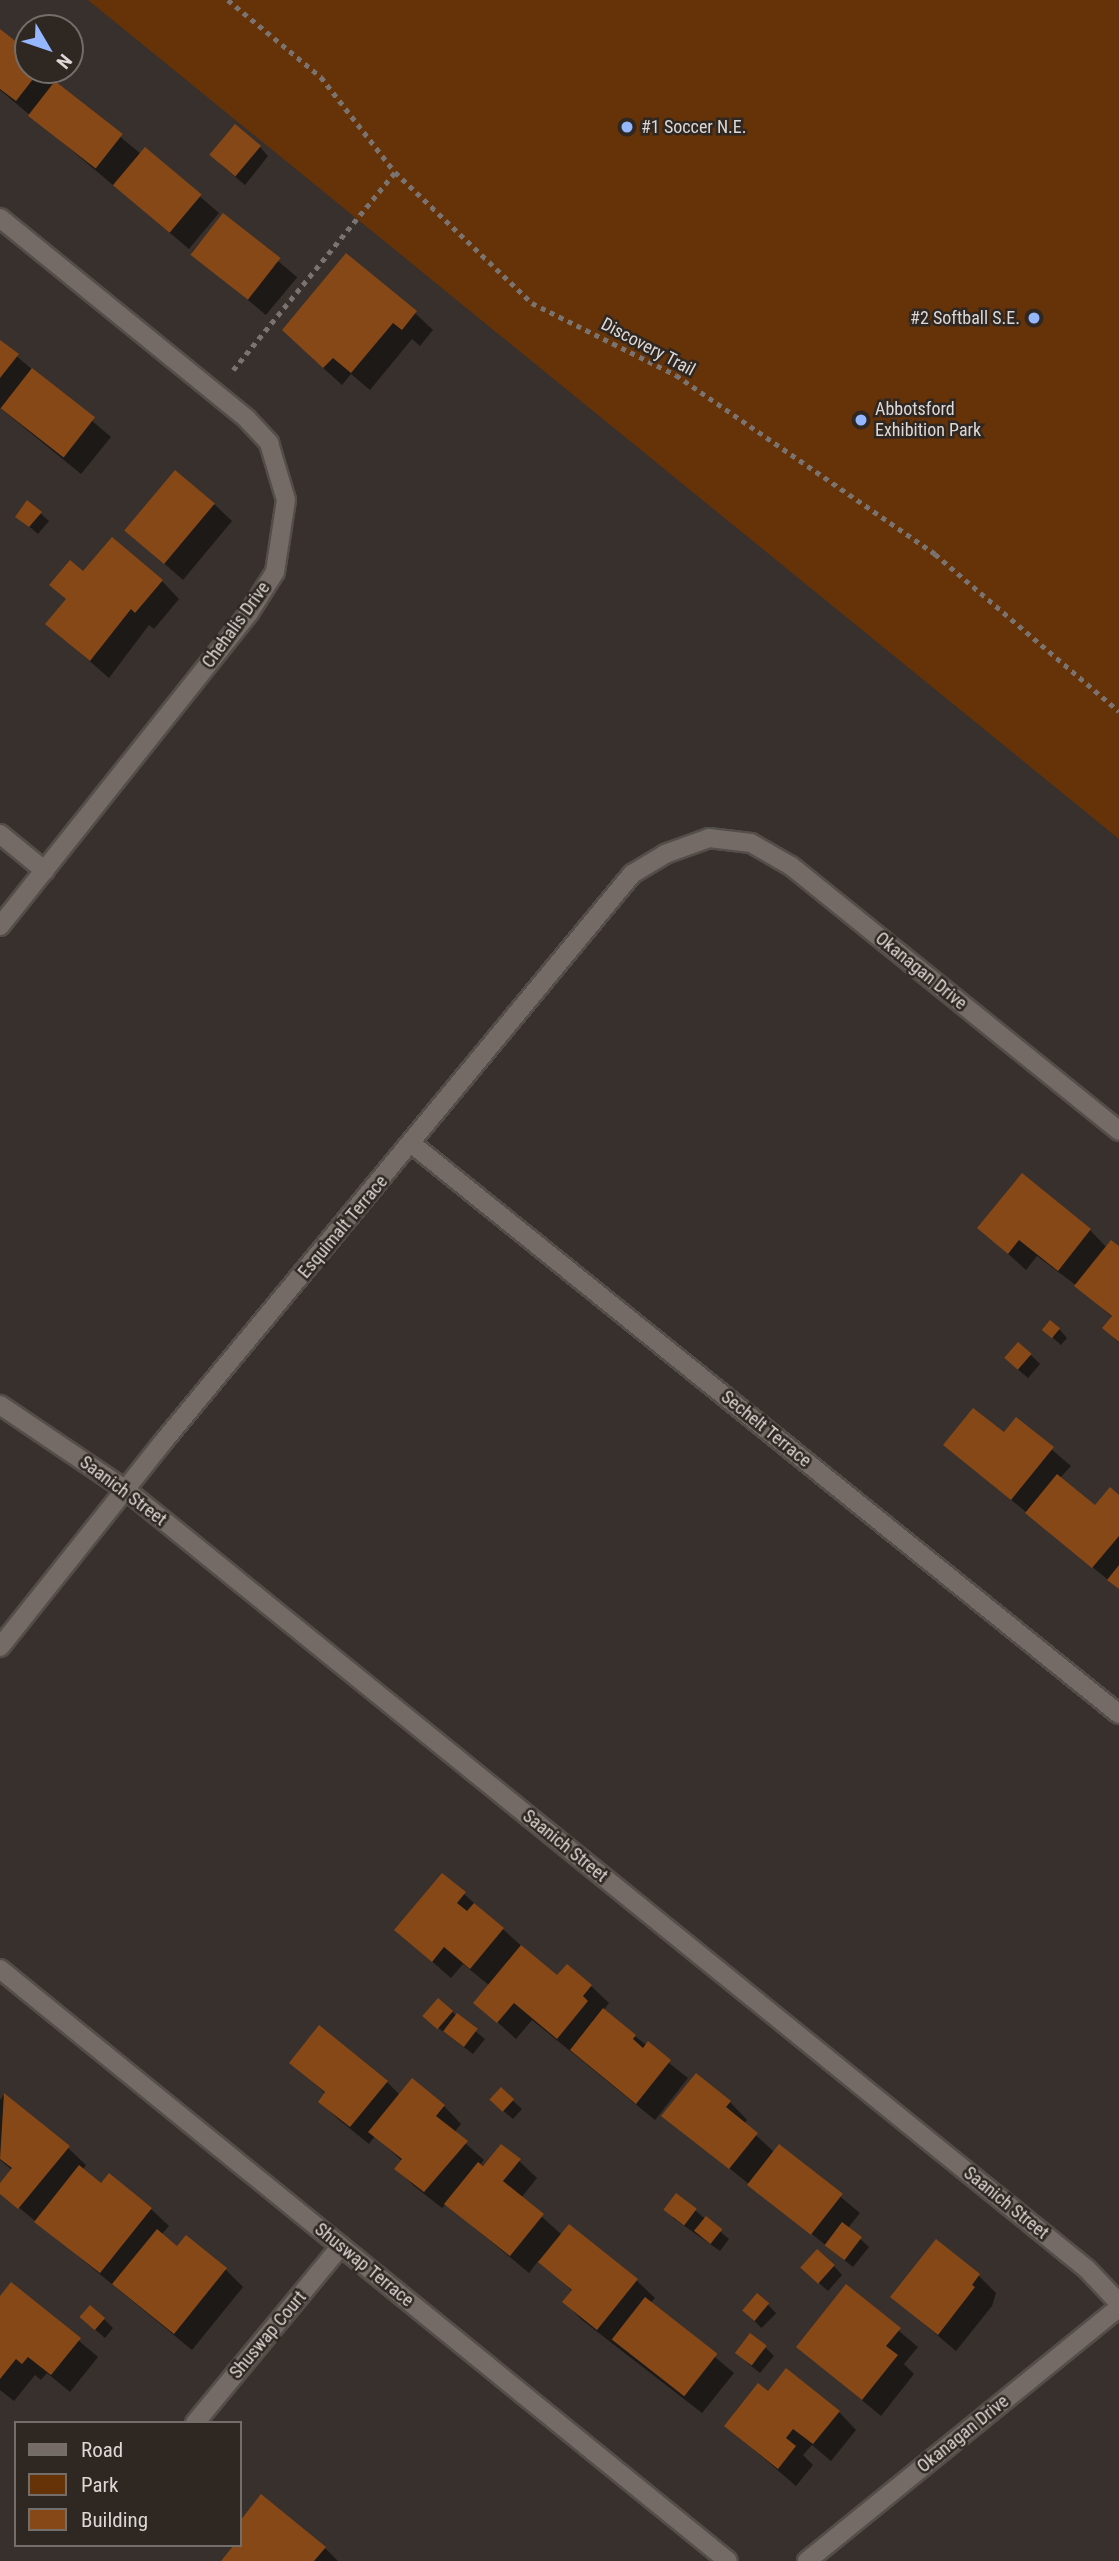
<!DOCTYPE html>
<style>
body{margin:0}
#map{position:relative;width:1119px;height:2561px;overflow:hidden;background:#38302c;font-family:"Roboto Condensed",sans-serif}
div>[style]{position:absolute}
.green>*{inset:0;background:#663309}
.shadow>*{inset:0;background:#0007;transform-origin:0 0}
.building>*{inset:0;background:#874817;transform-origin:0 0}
.path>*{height:4.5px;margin-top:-2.25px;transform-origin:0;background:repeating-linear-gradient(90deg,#7a736f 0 5px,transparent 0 10px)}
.roads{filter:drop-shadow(2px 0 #544e4a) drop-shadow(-2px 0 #544e4a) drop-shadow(0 2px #544e4a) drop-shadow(0 -2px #544e4a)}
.minor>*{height:18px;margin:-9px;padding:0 9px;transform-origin:9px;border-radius:9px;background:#746b66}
.dots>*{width:19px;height:19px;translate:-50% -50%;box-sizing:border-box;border:4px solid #2e2722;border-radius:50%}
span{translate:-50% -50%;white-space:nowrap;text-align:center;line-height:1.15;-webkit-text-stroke:5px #2e2722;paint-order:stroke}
.poi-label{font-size:18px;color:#ddd8d5}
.left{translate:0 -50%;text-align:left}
.right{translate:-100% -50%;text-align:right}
.street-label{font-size:18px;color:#ddd8d5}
.legend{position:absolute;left:14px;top:2421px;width:228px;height:126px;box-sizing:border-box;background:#2e2722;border:2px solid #746e6a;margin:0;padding:9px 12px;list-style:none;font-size:21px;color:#ddd8d5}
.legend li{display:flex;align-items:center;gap:14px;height:35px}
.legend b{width:35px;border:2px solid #746e6a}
.north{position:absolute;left:14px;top:14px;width:70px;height:70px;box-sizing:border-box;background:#2e2722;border:2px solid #746e6a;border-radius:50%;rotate:129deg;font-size:19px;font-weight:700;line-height:28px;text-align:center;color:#ddd8d5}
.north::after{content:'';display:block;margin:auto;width:24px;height:32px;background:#94b7fd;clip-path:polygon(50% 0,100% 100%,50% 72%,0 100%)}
</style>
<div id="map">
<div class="green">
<i style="clip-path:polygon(88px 0,1119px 0,1119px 839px)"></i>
</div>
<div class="shadow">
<i style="clip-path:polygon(0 31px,28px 53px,28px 70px,48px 70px,59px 86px,141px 154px,145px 149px,219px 213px,189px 249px,0 90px)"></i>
<i style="clip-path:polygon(260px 147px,268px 156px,245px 185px,220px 164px)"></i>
<i style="left:223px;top:215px;width:97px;height:49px;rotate:40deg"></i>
<i style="clip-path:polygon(415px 313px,433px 330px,420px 346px,412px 339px,370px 390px,351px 374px,342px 385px,310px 356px)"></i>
<i style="clip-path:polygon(0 342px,111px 437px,81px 474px,0 408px)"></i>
<i style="clip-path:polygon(214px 504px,232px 521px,183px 580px,127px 531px)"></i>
<i style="clip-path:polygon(40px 513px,49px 521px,38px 534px,17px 516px)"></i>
<i style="clip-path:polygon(83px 573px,162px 581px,179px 599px,154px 629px,149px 625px,109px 678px,47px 624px,67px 600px,51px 585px)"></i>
<i style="clip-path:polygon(979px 1228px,1090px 1230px,1107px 1248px,1119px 1248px,1119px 1343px,1104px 1328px,1113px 1318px,1077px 1286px,1037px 1256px,1026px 1270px)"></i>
<i style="clip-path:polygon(1059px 1329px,1067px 1338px,1061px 1345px,1044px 1330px)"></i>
<i style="clip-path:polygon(1031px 1355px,1040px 1364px,1028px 1378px,1015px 1367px)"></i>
<i style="clip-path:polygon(1016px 1419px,1071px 1466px,1060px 1478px,1096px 1507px,1119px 1498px,1119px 1589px,945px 1445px,1004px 1435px)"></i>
<i style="clip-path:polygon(464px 1894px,557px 1978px,591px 1986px,609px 2003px,603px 2011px,688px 2078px,655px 2120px,532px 2020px,516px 2039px,476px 2003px,490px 1986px,463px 1964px,451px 1978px,396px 1930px)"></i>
<i style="clip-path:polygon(452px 2012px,485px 2039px,473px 2054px,433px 2024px)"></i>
<i style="clip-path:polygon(291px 2063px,387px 2082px,400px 2095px,444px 2106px,461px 2124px,454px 2133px,484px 2160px,480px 2165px,519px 2161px,537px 2178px,521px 2198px,562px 2235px,569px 2227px,637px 2281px,655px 2298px,650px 2303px,734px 2373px,702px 2413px,582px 2320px,564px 2302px,573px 2292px,539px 2260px,529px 2273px,446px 2204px,442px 2208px,414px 2186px,396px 2168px,402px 2161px,375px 2136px,369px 2144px,338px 2119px,320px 2102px,326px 2094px)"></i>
<i style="clip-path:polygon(501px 2090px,522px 2109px,513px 2119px,500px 2108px)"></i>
<i style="clip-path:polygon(4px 2095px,68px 2148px,86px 2165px,82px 2170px,101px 2185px,151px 2209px,169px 2226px,161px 2235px,178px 2249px,226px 2270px,243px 2287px,192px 2350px,0 2192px,12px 2170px,0 2160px,0 2100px)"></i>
<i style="clip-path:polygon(730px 2102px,747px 2120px,744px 2124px,774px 2152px,779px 2146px,860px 2213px,848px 2228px,869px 2247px,853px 2267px,664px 2116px)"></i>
<i style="clip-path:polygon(677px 2195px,729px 2239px,720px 2251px,673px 2218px)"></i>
<i style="clip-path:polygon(834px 2266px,842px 2275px,828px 2291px,811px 2276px)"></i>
<i style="clip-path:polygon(979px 2276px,996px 2293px,992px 2306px,956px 2351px,892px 2297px)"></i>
<i style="clip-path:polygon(12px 2284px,98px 2357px,70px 2392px,47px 2373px,41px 2380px,35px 2375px,14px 2401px,0 2390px,0 2299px)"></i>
<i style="clip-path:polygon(846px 2286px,918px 2347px,904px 2364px,914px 2374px,881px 2416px,798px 2347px)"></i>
<i style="left:767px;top:2304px;width:13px;height:21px;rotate:45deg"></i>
<i style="clip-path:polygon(104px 2319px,113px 2328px,105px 2338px,91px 2326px)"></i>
<i style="clip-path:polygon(766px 2348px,774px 2356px,760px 2373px,745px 2361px)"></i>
<i style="clip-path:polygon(768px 2394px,839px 2412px,856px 2430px,831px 2461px,812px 2445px,803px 2455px,813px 2465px,796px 2486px,726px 2426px)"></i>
<i style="clip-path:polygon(262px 2496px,325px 2548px,338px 2561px,223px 2561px,240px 2545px,240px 2523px)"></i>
</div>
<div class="building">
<i style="clip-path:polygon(0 29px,28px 51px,28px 70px,40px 70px,16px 101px,0 89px)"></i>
<i style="left:55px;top:81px;width:86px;height:44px;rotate:38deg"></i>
<i style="left:235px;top:124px;width:34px;height:40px;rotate:40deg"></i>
<i style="left:145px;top:147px;width:74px;height:50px;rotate:40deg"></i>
<i style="left:223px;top:213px;width:73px;height:53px;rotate:38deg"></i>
<i style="clip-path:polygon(346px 253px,417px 311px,402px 330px,393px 323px,351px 373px,333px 358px,323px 368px,282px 330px)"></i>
<i style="clip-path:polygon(0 340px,19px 354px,0 378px)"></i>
<i style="left:32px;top:368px;width:80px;height:51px;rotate:38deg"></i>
<i style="left:175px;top:470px;width:52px;height:79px;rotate:40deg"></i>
<i style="clip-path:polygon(27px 500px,42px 512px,29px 527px,15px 517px)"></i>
<i style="clip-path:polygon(112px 537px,163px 580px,135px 613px,131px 609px,90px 661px,45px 624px,66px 599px,49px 585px,70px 560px,83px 571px)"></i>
<i style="clip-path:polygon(1022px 1173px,1091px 1229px,1058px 1271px,1019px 1240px,1008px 1254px,977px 1228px)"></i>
<i style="clip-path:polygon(1111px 1240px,1119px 1246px,1119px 1342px,1102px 1328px,1112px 1316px,1074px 1286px)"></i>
<i style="left:1050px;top:1320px;width:13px;height:13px;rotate:39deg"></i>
<i style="left:1018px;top:1342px;width:18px;height:21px;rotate:41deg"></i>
<i style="clip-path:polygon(973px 1408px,1004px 1432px,1016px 1417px,1054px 1447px,1011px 1500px,943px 1445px)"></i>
<i style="clip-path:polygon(1057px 1474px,1095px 1505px,1110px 1487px,1119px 1495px,1119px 1536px,1092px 1568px,1025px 1513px)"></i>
<i style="clip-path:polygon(1119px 1565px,1119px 1589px,1107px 1580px)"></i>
<i style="clip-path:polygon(442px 1873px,466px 1892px,457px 1903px,467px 1911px,474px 1903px,504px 1928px,470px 1969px,444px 1947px,432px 1962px,394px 1930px)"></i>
<i style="clip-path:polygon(521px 1945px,557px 1975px,567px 1964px,592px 1985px,583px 1996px,588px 2001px,557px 2039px,514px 2003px,497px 2023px,473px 2003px)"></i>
<i style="left:438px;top:1998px;width:20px;height:24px;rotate:41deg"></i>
<i style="clip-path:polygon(603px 2008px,636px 2035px,633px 2039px,643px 2048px,648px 2041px,671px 2060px,636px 2104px,570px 2050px)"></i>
<i style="left:457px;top:2013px;width:26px;height:23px;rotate:37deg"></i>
<i style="clip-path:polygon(319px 2025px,388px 2081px,350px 2127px,318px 2102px,325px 2092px,289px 2063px)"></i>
<i style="clip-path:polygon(696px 2073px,731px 2101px,726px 2107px,758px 2133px,729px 2169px,661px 2116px)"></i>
<i style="clip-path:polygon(412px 2078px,445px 2105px,436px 2116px,468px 2141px,424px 2192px,394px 2169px,402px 2159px,368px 2132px)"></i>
<i style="left:501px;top:2087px;width:18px;height:17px;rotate:43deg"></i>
<i style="clip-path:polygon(4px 2093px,70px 2146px,18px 2209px,0 2194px,0 2183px,12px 2168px,0 2159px)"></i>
<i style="clip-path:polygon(501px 2144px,521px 2159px,503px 2181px,544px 2214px,510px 2256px,444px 2204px,478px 2162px,483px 2166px)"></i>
<i style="left:779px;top:2144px;width:81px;height:52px;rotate:38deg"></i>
<i style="clip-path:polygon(79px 2165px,101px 2183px,109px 2173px,152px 2208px,100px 2273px,34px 2222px)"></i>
<i style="left:676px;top:2193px;width:26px;height:21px;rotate:37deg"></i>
<i style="left:706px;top:2216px;width:21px;height:19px;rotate:39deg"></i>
<i style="left:842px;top:2222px;width:25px;height:29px;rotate:37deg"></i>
<i style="clip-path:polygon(569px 2224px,638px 2279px,597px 2330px,562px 2302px,572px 2290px,538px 2262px)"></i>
<i style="clip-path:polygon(157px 2229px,177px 2246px,186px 2235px,227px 2268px,174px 2334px,112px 2284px)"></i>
<i style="clip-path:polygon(936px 2239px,980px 2274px,972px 2285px,975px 2287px,938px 2335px,890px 2297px)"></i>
<i style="left:817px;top:2249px;width:24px;height:25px;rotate:42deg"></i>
<i style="clip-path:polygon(11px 2282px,81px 2338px,51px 2375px,28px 2357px,22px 2364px,16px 2359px,0 2379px,0 2296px)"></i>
<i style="clip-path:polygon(846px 2284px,901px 2328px,886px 2346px,898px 2355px,862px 2400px,796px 2347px)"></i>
<i style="left:757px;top:2293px;width:16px;height:23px;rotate:40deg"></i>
<i style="left:645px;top:2297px;width:92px;height:54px;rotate:38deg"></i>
<i style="left:90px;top:2305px;width:20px;height:16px;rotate:41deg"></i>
<i style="left:750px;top:2333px;width:21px;height:25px;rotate:37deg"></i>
<i style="clip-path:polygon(786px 2368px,840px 2411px,813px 2444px,793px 2429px,786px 2438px,796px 2446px,778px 2469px,724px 2426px,758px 2383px,768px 2391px)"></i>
<i style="clip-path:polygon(261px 2494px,326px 2547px,314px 2561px,221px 2561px,234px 2545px,240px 2545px,240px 2521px)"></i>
</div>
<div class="path">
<i style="left:228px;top:0;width:121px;rotate:39.6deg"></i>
<i style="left:321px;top:77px;width:120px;rotate:52.1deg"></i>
<i style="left:395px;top:172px;width:190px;rotate:43.7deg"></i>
<i style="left:532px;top:303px;width:161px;rotate:26.6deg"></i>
<i style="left:676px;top:375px;width:315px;rotate:34.6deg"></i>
<i style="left:935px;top:554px;width:242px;rotate:40.5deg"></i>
<i style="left:233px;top:370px;width:256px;rotate:-50.7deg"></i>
</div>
<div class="roads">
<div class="minor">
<i style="left:0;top:218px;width:318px;rotate:39.1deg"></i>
<i style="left:247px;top:419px;width:33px;rotate:47deg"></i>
<i style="left:269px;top:443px;width:59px;rotate:73.4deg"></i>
<i style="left:286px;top:500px;width:73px;rotate:98.7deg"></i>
<i style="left:275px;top:572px;width:49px;rotate:122.4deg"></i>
<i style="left:249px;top:613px;width:400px;rotate:128.5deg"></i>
<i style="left:0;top:834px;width:58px;rotate:39.4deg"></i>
<i style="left:412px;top:1144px;width:908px;rotate:38.88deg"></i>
<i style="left:0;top:1405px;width:152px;rotate:34deg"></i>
<i style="left:126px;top:1490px;width:1237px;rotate:39.03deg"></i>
<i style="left:1087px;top:2269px;width:47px;rotate:46.7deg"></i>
<i style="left:0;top:1647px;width:262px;rotate:-51.5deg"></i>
<i style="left:163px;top:1442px;width:737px;rotate:-50.45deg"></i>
<i style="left:632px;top:874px;width:39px;rotate:-31deg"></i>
<i style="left:665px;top:854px;width:47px;rotate:-20deg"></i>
<i style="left:709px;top:838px;width:42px;rotate:6.8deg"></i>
<i style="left:751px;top:843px;width:46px;rotate:29.9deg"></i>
<i style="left:791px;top:866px;width:422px;rotate:38.9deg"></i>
<i style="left:0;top:1969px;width:938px;rotate:39.12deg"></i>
<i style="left:195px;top:2423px;width:229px;rotate:-50.5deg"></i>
<i style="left:807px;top:2561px;width:402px;rotate:-39.1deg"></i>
</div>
</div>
<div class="dots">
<i style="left:627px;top:127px;background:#94b7fd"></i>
<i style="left:1034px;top:318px;background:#94b7fd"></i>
<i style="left:861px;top:420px;background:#94b7fd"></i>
</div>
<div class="poi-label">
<span class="left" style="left:641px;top:127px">#1 Soccer N.E.</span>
<span class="right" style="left:1020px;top:318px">#2 Softball S.E.</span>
<span class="left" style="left:875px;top:420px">Abbotsford<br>Exhibition Park</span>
</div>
<div class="street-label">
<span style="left:648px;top:347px;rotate:28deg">Discovery Trail</span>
<span style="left:236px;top:625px;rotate:-54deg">Chehalis Drive</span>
<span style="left:921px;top:971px;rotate:39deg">Okanagan Drive</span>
<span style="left:343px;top:1227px;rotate:-50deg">Esquimalt Terrace</span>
<span style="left:766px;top:1429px;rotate:39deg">Sechelt Terrace</span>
<span style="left:123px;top:1491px;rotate:37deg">Saanich Street</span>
<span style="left:565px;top:1846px;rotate:39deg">Saanich Street</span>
<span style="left:1006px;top:2203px;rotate:39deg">Saanich Street</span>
<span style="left:364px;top:2265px;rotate:39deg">Shuswap Terrace</span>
<span style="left:268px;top:2335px;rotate:-50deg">Shuswap Court</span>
<span style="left:963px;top:2434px;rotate:-39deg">Okanagan Drive</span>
</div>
<ul class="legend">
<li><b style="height:9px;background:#746b66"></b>Road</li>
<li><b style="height:19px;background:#663309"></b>Park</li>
<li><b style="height:19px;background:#874817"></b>Building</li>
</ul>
<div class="north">N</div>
</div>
